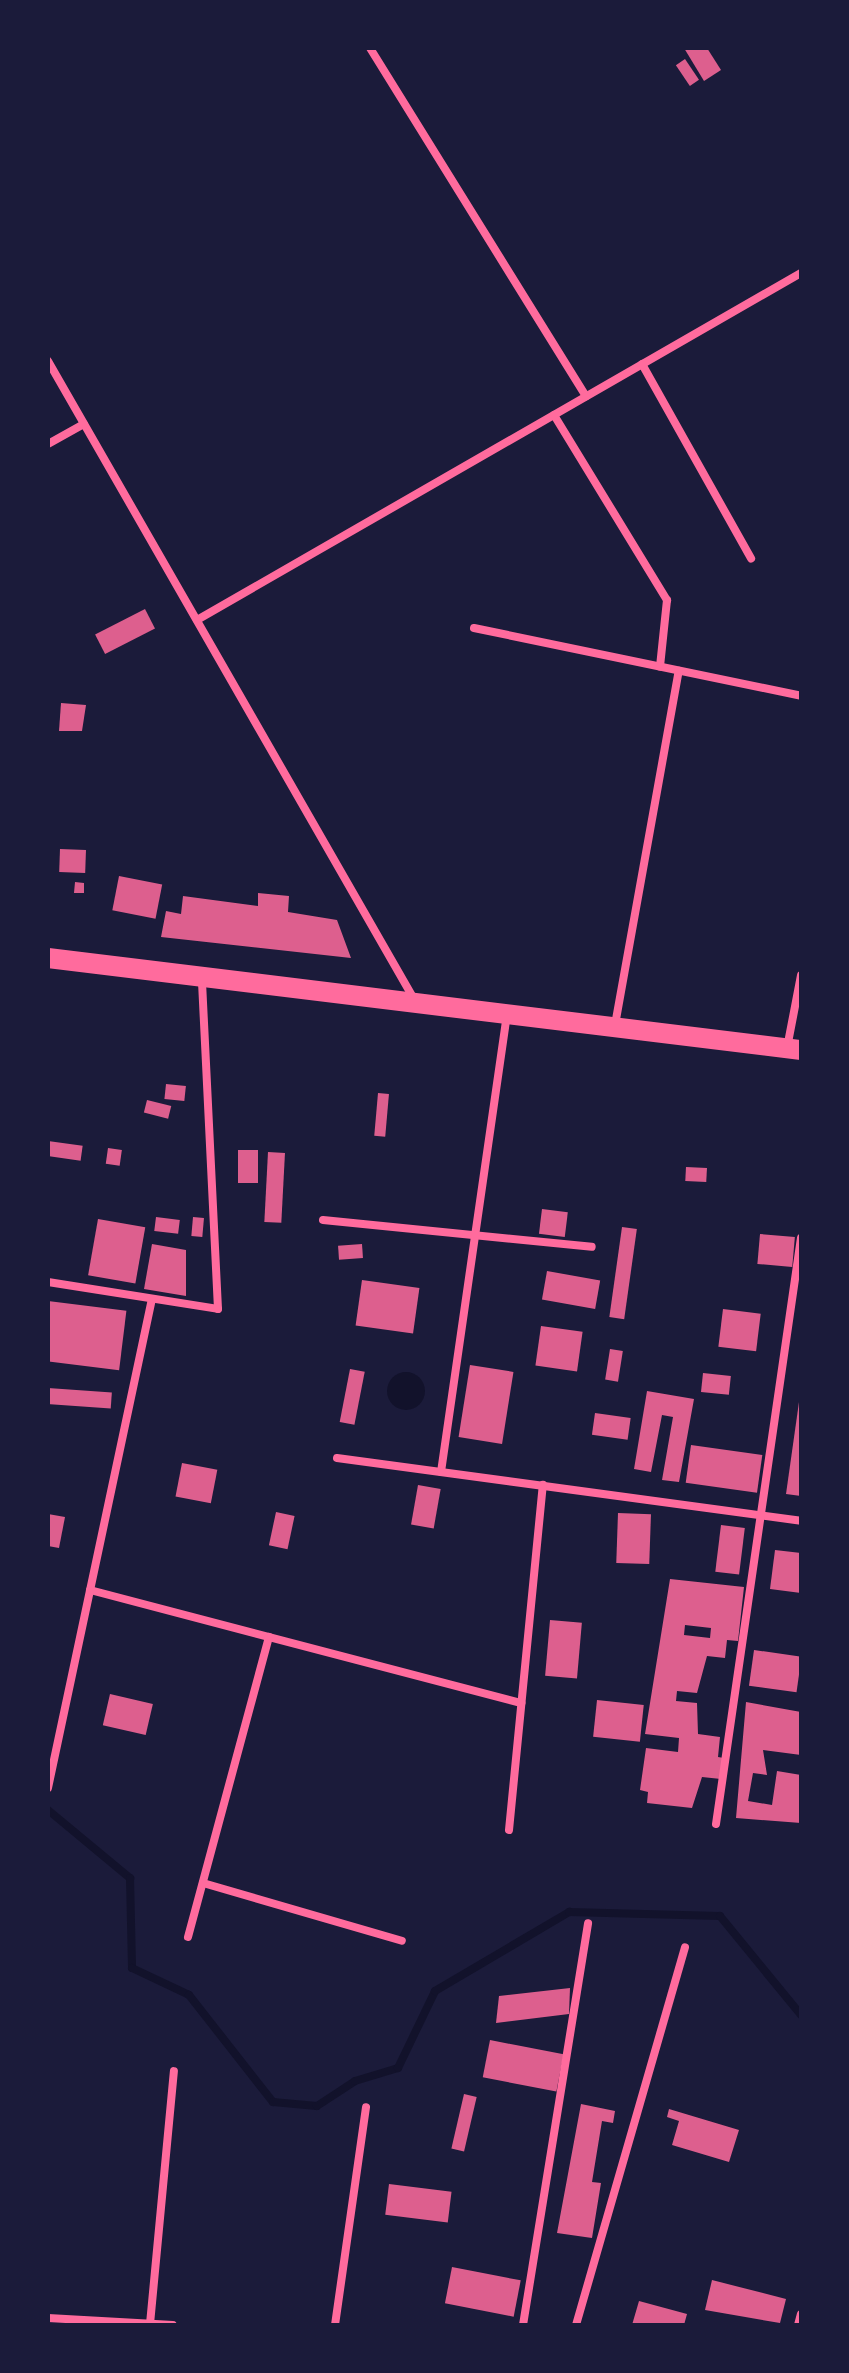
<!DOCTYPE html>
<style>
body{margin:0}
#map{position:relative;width:849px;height:2373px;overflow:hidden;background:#1b1b3a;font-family:Inter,sans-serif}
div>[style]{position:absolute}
.water>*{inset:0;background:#12122b}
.round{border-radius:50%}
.stream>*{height:8px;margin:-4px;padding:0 4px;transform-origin:4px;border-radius:4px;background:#12122b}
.building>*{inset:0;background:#dd5f8e;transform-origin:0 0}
.minor>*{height:8px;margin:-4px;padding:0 4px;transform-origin:4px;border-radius:4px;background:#ff6b9d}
.primary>*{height:20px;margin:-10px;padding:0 10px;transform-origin:10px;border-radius:10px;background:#ff6b9d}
span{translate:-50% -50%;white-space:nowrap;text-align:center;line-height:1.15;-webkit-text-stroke:6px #1b1b3a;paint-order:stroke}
.frame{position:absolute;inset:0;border:50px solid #1b1b3a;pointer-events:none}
</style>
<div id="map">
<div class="water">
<i class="round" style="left:387px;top:1372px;width:38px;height:38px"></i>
</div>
<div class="stream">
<i style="left:48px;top:1810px;width:107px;rotate:39.7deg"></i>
<i style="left:130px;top:1878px;width:90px;rotate:88.7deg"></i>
<i style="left:132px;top:1968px;width:63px;rotate:25.3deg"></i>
<i style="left:189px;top:1995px;width:136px;rotate:51.9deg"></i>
<i style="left:273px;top:2102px;width:44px;rotate:5.2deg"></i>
<i style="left:317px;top:2106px;width:45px;rotate:-33.3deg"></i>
<i style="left:355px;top:2081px;width:45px;rotate:-16.8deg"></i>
<i style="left:398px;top:2068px;width:85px;rotate:-64.3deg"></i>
<i style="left:435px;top:1991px;width:156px;rotate:-30.5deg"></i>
<i style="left:569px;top:1912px;width:151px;rotate:1.5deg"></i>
<i style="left:720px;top:1916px;width:128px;rotate:50.7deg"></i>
</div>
<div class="building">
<i style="clip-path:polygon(684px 48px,707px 48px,721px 70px,704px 81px)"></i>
<i style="left:685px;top:59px;width:25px;height:11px;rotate:56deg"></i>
<i style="left:145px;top:609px;width:22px;height:56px;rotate:63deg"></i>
<i style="clip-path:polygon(61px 703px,86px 705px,82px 731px,59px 731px)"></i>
<i style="left:60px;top:849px;width:26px;height:23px;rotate:2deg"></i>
<i style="left:119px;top:876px;width:44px;height:35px;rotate:11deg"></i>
<i style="clip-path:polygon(75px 882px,84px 883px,84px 893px,74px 893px)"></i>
<i style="clip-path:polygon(258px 893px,289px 896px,288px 912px,337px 920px,351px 958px,161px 937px,166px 911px,181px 914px,183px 896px,258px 906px)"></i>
<i style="left:166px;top:1084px;width:20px;height:15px;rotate:6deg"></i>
<i style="left:378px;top:1093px;width:11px;height:43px;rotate:5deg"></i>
<i style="left:147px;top:1100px;width:25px;height:13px;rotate:14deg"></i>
<i style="left:48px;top:1141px;width:35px;height:15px;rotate:8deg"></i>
<i style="left:108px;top:1148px;width:14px;height:16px;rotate:8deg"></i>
<i style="left:238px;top:1150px;width:20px;height:33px"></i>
<i style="left:268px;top:1152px;width:17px;height:70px;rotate:3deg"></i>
<i style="left:686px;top:1167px;width:21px;height:14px;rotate:3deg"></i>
<i style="left:542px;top:1209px;width:26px;height:25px;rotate:7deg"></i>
<i style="left:156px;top:1217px;width:24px;height:14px;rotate:7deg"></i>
<i style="left:193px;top:1217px;width:11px;height:19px;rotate:5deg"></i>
<i style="left:98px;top:1219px;width:48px;height:57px;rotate:10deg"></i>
<i style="left:622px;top:1227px;width:15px;height:91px;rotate:8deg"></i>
<i style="left:760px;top:1234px;width:35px;height:30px;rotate:5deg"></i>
<i style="clip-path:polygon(152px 1244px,186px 1250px,186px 1296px,144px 1289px)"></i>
<i style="left:362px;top:1244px;width:14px;height:24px;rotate:86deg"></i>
<i style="left:547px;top:1271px;width:54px;height:29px;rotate:10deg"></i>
<i style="left:362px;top:1280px;width:58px;height:46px;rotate:8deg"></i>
<i style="left:48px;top:1301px;width:79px;height:60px;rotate:7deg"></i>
<i style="left:723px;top:1309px;width:38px;height:38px;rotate:7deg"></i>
<i style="left:541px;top:1326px;width:42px;height:40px;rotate:8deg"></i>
<i style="left:610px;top:1349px;width:13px;height:31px;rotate:9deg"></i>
<i style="left:470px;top:1365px;width:44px;height:73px;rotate:9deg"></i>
<i style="left:350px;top:1369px;width:15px;height:54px;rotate:11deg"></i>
<i style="left:703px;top:1373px;width:28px;height:19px;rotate:6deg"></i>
<i style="left:48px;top:1388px;width:64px;height:16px;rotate:4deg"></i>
<i style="clip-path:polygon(647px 1391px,694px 1399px,679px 1482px,662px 1480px,673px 1417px,662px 1415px,651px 1472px,634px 1469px)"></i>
<i style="clip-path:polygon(799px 1402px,801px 1402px,801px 1496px,786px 1494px)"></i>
<i style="left:595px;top:1413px;width:36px;height:22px;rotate:8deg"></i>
<i style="left:691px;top:1445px;width:72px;height:38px;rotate:8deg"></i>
<i style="left:182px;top:1463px;width:36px;height:34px;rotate:11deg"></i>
<i style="left:418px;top:1485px;width:23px;height:40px;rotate:10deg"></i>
<i style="left:276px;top:1512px;width:19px;height:34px;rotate:12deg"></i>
<i style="left:618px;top:1513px;width:33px;height:50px;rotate:2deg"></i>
<i style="clip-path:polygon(48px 1514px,65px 1517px,59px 1548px,48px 1546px)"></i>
<i style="left:721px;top:1525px;width:24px;height:47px;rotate:7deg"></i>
<i style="clip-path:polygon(775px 1550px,801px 1553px,801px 1593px,770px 1589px)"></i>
<i style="clip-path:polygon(evenodd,670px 1579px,744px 1587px,738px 1641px,727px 1640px,725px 1658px,707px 1656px,697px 1693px,677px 1691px,676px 1701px,697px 1703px,698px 1734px,720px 1737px,718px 1757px,724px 1758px,721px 1779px,702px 1777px,692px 1808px,647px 1803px,648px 1792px,640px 1790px,646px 1748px,678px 1752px,679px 1738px,645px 1734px,670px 1579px,685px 1625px,711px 1628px,710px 1638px,684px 1635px,685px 1625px)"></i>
<i style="left:550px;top:1620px;width:32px;height:56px;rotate:5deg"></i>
<i style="left:754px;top:1650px;width:48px;height:36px;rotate:8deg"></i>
<i style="left:110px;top:1694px;width:44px;height:32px;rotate:13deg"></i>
<i style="left:597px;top:1700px;width:47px;height:37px;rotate:6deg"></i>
<i style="clip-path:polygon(746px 1702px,801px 1712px,801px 1755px,763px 1750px,767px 1775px,753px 1773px,748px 1801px,772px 1805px,777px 1771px,801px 1775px,801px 1823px,736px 1818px)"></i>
<i style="clip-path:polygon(570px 1988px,569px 2014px,496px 2023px,499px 1996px)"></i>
<i style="left:490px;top:2040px;width:75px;height:38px;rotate:11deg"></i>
<i style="left:464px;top:2094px;width:13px;height:56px;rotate:13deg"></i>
<i style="clip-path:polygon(581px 2104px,615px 2111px,613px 2123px,602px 2121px,592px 2182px,601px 2183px,592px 2238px,557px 2233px)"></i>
<i style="clip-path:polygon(669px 2109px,739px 2130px,729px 2162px,672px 2145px,679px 2121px,667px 2117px)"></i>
<i style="left:389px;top:2184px;width:63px;height:31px;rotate:7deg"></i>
<i style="left:452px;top:2267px;width:70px;height:37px;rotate:11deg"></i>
<i style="clip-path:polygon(712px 2280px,786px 2299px,780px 2323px,705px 2310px)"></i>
<i style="clip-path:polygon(639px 2301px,687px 2314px,684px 2325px,632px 2325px)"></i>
</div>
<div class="minor">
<i style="left:370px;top:48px;width:410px;rotate:58.2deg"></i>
<i style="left:48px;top:361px;width:736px;rotate:60.16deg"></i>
<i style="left:642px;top:364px;width:223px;rotate:60.7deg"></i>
<i style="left:554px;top:415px;width:217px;rotate:58.6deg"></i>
<i style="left:667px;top:600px;width:67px;rotate:96deg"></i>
<i style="left:48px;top:444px;width:41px;rotate:-29.1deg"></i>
<i style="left:197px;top:620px;width:697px;rotate:-29.88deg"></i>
<i style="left:474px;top:628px;width:334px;rotate:11.7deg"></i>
<i style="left:615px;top:1025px;width:360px;rotate:-79.8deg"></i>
<i style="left:787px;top:1048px;width:74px;rotate:-79.1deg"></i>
<i style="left:323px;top:1220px;width:270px;rotate:5.7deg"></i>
<i style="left:48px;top:1282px;width:172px;rotate:9deg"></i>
<i style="left:218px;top:1309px;width:333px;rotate:-92.8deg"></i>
<i style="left:337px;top:1458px;width:468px;rotate:7.7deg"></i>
<i style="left:441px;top:1472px;width:461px;rotate:-81.8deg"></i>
<i style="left:90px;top:1590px;width:446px;rotate:14.7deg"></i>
<i style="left:48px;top:1788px;width:499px;rotate:-78deg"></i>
<i style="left:716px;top:1824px;width:592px;rotate:-81.75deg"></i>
<i style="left:509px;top:1830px;width:347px;rotate:-84.4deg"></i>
<i style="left:203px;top:1883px;width:207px;rotate:16.2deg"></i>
<i style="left:188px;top:1937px;width:311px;rotate:-74.9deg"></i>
<i style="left:48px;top:2318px;width:125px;rotate:3.2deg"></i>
<i style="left:150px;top:2324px;width:254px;rotate:-84.6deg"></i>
<i style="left:335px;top:2325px;width:220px;rotate:-81.9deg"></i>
<i style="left:523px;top:2325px;width:407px;rotate:-80.8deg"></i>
<i style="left:576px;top:2325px;width:393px;rotate:-73.9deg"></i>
<i style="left:798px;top:2325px;width:11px;rotate:-75deg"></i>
</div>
<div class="primary">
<i style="left:48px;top:958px;width:759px;rotate:6.97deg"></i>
</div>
<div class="frame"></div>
</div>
